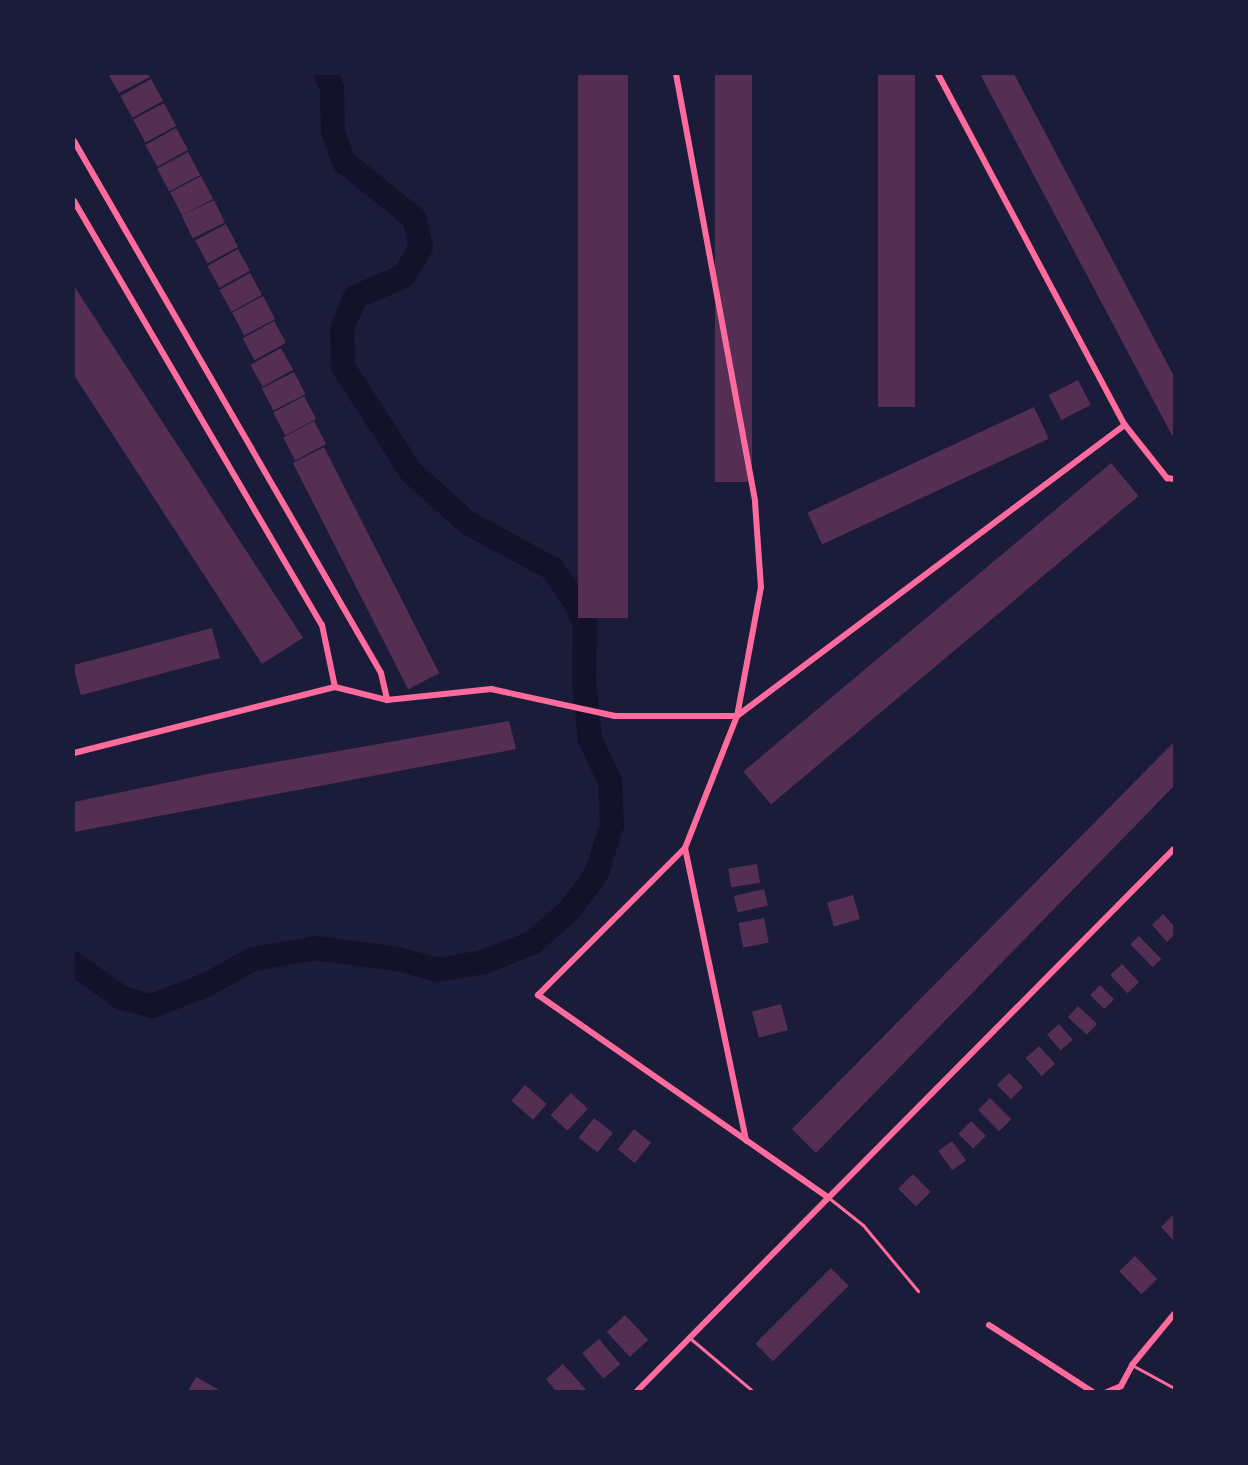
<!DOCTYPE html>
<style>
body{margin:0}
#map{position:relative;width:1248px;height:1465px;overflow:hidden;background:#1b1b3a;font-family:Roboto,sans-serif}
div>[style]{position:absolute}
.river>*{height:24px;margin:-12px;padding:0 12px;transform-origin:12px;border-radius:12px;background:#12122b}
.building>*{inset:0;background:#542f53;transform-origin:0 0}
.service>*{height:3px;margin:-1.5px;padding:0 1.5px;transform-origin:1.5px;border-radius:1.5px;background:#ff6b9d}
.minor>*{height:6px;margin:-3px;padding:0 3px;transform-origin:3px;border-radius:3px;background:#ff6b9d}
span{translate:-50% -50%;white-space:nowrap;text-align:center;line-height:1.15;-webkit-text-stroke:6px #1b1b3a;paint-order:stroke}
.frame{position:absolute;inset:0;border:75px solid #1b1b3a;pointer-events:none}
</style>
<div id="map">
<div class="river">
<i style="left:74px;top:964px;width:59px;rotate:35.3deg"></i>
<i style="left:122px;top:998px;width:31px;rotate:15deg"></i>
<i style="left:152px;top:1006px;width:60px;rotate:-21.4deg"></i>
<i style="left:208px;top:984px;width:51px;rotate:-29.1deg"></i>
<i style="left:253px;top:959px;width:64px;rotate:-9.9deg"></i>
<i style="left:316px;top:948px;width:82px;rotate:7.7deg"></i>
<i style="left:397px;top:959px;width:43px;rotate:14.7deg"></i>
<i style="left:439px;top:970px;width:45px;rotate:-10.3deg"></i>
<i style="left:483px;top:962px;width:53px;rotate:-21.2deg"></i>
<i style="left:532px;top:943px;width:50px;rotate:-41deg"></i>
<i style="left:570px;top:910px;width:47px;rotate:-54.6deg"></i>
<i style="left:597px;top:872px;width:49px;rotate:-72.3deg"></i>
<i style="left:612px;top:825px;width:43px;rotate:-92.7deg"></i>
<i style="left:610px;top:782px;width:47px;rotate:-114.9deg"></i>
<i style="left:590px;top:739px;width:58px;rotate:-95.9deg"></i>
<i style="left:584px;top:681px;width:57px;rotate:-89deg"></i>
<i style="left:585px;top:624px;width:25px;rotate:-113deg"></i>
<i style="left:575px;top:601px;width:39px;rotate:-125deg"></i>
<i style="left:553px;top:569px;width:97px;rotate:-151.6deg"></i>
<i style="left:468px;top:523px;width:75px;rotate:-138.2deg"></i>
<i style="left:412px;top:473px;width:126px;rotate:-123.1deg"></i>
<i style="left:343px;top:367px;width:39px;rotate:-91deg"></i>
<i style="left:342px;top:328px;width:34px;rotate:-67deg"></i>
<i style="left:355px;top:297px;width:53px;rotate:-23.2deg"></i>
<i style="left:404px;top:276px;width:34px;rotate:-60deg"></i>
<i style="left:421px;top:247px;width:30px;rotate:-104deg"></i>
<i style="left:414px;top:218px;width:90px;rotate:-141.3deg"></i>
<i style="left:344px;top:162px;width:32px;rotate:-110deg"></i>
<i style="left:333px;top:132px;width:44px;rotate:-91.3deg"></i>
<i style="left:332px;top:88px;width:15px;rotate:-113deg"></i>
</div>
<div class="building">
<i style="clip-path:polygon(108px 74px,148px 74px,150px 77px,119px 93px)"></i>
<i style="left:578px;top:74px;width:50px;height:544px"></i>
<i style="left:715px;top:74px;width:37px;height:408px"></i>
<i style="left:878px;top:74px;width:37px;height:333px"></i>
<i style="clip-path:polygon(980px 74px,1014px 74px,1030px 104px,1174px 376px,1174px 439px)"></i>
<i style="left:151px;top:79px;width:25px;height:35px;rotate:61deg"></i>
<i style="left:164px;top:103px;width:26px;height:35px;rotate:62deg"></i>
<i style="left:176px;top:128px;width:25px;height:35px;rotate:61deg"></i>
<i style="left:188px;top:152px;width:26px;height:35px;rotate:62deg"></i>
<i style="left:201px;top:176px;width:26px;height:35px;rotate:62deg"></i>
<i style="left:214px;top:200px;width:25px;height:36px;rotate:64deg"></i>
<i style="left:226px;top:224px;width:26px;height:35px;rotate:62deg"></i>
<i style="left:238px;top:249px;width:25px;height:35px;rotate:61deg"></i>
<i style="left:250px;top:273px;width:25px;height:35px;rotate:61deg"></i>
<i style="clip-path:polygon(74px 286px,303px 638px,262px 664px,74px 375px)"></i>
<i style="left:263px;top:296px;width:26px;height:35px;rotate:62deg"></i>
<i style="left:274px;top:321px;width:25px;height:36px;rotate:61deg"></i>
<i style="left:281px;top:348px;width:25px;height:35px;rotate:61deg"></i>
<i style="left:294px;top:372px;width:25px;height:36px;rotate:63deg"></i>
<i style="left:1078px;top:380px;width:28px;height:33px;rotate:63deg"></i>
<i style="left:304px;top:396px;width:26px;height:35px;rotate:62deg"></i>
<i style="left:1034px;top:407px;width:35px;height:250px;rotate:65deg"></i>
<i style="left:314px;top:421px;width:26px;height:35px;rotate:62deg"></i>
<i style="left:324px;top:447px;width:254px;height:35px;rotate:63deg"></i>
<i style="left:1111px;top:463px;width:43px;height:480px;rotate:50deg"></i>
<i style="left:212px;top:628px;width:31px;height:144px;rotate:75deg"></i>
<i style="clip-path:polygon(509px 721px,516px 749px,74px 832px,74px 802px,213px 773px)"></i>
<i style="clip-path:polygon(1174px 742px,1174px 786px,816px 1153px,792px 1129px)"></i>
<i style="left:757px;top:864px;width:19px;height:29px;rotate:81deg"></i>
<i style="left:764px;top:889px;width:17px;height:31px;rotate:77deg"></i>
<i style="left:853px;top:895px;width:25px;height:27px;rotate:74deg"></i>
<i style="clip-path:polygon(1163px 914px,1174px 926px,1174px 935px,1167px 942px,1152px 925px)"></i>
<i style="left:764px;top:918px;width:25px;height:26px;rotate:79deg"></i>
<i style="left:1139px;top:936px;width:32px;height:12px;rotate:46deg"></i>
<i style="left:1122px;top:964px;width:25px;height:16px;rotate:47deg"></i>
<i style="left:1100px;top:985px;width:20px;height:14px;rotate:45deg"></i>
<i style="left:781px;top:1004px;width:27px;height:30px;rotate:75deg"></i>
<i style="left:1078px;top:1006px;width:26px;height:15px;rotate:43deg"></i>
<i style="left:1059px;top:1024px;width:21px;height:16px;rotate:49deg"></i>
<i style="left:1039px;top:1046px;width:24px;height:18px;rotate:48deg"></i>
<i style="left:1009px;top:1073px;width:20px;height:17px;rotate:45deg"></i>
<i style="left:525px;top:1085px;width:29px;height:21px;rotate:41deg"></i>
<i style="left:571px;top:1093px;width:23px;height:30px;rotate:43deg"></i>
<i style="left:990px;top:1098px;width:30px;height:17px;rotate:45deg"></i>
<i style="left:594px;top:1118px;width:24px;height:25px;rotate:38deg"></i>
<i style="left:971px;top:1121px;width:21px;height:18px;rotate:45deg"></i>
<i style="left:634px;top:1129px;width:22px;height:26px;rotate:39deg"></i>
<i style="left:952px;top:1141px;width:24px;height:17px;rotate:54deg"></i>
<i style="left:913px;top:1174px;width:25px;height:21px;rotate:45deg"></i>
<i style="clip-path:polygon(1174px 1214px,1174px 1241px,1161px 1227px)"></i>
<i style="left:1135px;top:1256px;width:32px;height:22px;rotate:46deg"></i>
<i style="left:831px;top:1268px;width:25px;height:107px;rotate:45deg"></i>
<i style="left:625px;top:1315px;width:34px;height:25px;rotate:47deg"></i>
<i style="left:599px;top:1339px;width:33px;height:22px;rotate:50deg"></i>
<i style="clip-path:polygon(563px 1364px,588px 1392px,557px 1392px,546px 1379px)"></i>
<i style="clip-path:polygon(196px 1377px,223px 1392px,187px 1392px)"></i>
</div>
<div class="service">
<i style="left:829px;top:1198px;width:43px;rotate:38.5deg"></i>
<i style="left:863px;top:1225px;width:86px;rotate:50.2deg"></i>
<i style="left:691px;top:1339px;width:82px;rotate:40.1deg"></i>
<i style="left:1132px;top:1365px;width:48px;rotate:28.7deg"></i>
</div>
<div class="minor">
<i style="left:676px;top:74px;width:435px;rotate:79.5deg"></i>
<i style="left:755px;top:502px;width:85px;rotate:86deg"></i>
<i style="left:761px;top:587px;width:131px;rotate:100.5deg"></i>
<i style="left:737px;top:716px;width:142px;rotate:111.5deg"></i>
<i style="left:685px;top:848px;width:299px;rotate:78.2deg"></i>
<i style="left:938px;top:74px;width:398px;rotate:62deg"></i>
<i style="left:74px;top:141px;width:614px;rotate:60.01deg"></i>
<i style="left:381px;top:673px;width:28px;rotate:77deg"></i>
<i style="left:74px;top:201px;width:491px;rotate:59.7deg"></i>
<i style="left:322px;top:625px;width:63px;rotate:78.2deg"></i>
<i style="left:74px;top:753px;width:269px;rotate:-14.2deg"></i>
<i style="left:335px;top:687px;width:54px;rotate:14deg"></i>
<i style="left:387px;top:700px;width:105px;rotate:-6deg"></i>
<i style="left:491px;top:689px;width:127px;rotate:12.3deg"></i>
<i style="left:615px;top:716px;width:122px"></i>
<i style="left:737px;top:716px;width:485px;rotate:-36.9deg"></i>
<i style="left:1125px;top:425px;width:68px;rotate:51.6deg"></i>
<i style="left:1167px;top:478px;width:7px;rotate:8deg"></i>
<i style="left:685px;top:848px;width:208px;rotate:135deg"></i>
<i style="left:538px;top:995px;width:353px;rotate:34.9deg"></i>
<i style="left:989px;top:1325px;width:124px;rotate:32.8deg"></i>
<i style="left:636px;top:1392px;width:764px;rotate:-45.27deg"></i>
<i style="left:1107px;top:1392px;width:15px;rotate:-23deg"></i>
<i style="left:1121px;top:1386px;width:24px;rotate:-62deg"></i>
<i style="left:1132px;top:1365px;width:66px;rotate:-50.5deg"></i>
</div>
<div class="frame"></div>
</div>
